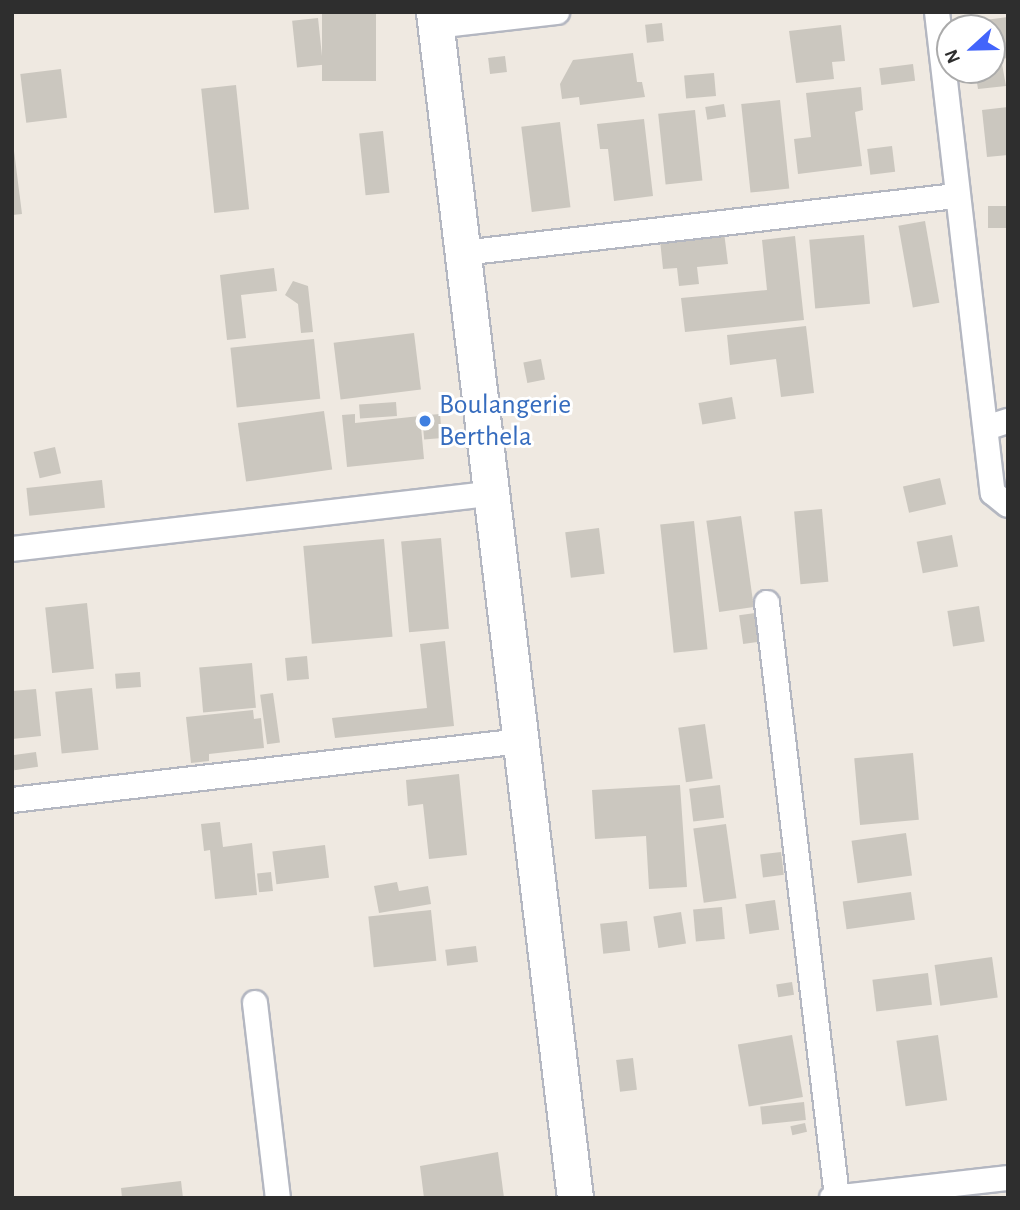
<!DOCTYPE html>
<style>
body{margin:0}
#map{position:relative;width:1020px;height:1210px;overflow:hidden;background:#efe9e1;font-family:"Alegreya Sans",sans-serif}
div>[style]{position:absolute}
.building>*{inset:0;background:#cbc7bf;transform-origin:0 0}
.roads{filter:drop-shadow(2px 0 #b4b7c1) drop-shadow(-2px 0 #b4b7c1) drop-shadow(0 2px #b4b7c1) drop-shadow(0 -2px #b4b7c1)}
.street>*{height:24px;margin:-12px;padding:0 12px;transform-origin:12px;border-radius:12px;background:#fff}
.secondary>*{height:35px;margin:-17.5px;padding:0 17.5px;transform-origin:17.5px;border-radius:17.5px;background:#fff}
.dots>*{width:19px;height:19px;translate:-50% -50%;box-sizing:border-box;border:4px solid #fff;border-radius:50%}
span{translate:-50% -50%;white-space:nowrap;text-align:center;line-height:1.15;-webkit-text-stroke:6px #fff;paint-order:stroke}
.shop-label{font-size:28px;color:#366cbe}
.left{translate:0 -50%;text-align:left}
.frame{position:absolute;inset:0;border:14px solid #2e2e2e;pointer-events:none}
.north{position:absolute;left:936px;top:14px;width:70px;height:70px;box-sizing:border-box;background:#fff;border:2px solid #ababab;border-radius:50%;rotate:248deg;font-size:19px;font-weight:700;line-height:28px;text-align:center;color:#2e2e2e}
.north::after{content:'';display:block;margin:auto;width:24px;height:32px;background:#4264fb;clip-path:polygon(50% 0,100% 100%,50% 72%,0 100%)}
</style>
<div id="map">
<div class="building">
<i style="left:322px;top:12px;width:54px;height:69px"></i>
<i style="clip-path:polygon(1008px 17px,1008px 58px,992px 60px,992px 28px,986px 28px,985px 20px)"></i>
<i style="left:318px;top:18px;width:47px;height:26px;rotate:84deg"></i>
<i style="left:662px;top:23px;width:18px;height:17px;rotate:84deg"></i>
<i style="clip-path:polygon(841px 25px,845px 61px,832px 62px,834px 79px,796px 83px,789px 31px)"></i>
<i style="clip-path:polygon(633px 53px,637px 82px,642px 82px,645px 97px,580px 105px,579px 97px,562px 99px,560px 84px,573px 60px)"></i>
<i style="left:505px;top:56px;width:16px;height:17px;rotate:83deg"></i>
<i style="left:913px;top:64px;width:17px;height:34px;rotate:83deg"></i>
<i style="clip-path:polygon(1002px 64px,1006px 86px,978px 89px,975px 70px,992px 70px,992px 65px)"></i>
<i style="left:61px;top:69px;width:49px;height:41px;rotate:83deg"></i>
<i style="left:714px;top:73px;width:23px;height:30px;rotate:85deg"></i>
<i style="left:236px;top:85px;width:125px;height:35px;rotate:84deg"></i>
<i style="clip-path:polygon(861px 87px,863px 110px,855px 112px,862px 166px,798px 174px,794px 139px,811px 137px,806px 93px)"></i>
<i style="left:780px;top:100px;width:89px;height:39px;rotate:84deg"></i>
<i style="left:724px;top:104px;width:13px;height:19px;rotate:81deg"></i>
<i style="clip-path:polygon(1008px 107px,1008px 155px,987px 157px,982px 110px)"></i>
<i style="left:695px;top:110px;width:71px;height:37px;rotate:84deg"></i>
<i style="clip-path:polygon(644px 119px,653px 196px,614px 201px,608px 149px,600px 149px,597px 124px)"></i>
<i style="left:560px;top:122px;width:86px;height:39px;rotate:83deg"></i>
<i style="left:383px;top:131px;width:62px;height:24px;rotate:84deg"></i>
<i style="clip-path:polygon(12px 135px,22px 214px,12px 215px)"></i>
<i style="left:892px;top:146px;width:26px;height:25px;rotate:83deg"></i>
<i style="left:1008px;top:206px;width:22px;height:20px;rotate:90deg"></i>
<i style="left:925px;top:221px;width:83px;height:27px;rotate:80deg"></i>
<i style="clip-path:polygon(724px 232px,728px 264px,697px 267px,699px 284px,679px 286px,677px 268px,663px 269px,660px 240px)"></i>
<i style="left:864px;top:235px;width:69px;height:55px;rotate:85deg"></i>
<i style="clip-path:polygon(795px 236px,804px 320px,685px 332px,681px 298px,767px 290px,762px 240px)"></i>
<i style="clip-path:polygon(274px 268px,277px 291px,241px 295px,246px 338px,227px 340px,220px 275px)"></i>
<i style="clip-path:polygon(293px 281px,308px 286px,313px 332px,301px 333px,298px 304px,285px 295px)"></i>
<i style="clip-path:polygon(806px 326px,814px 393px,781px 397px,776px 359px,730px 365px,727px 335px)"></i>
<i style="left:414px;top:333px;width:57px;height:81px;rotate:83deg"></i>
<i style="left:314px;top:339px;width:60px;height:84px;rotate:84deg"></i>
<i style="left:541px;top:359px;width:21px;height:18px;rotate:79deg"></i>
<i style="left:732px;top:397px;width:22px;height:34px;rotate:80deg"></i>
<i style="left:396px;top:402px;width:14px;height:37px;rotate:86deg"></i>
<i style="left:324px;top:411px;width:59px;height:87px;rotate:82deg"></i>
<i style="clip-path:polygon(355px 414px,355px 423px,420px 416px,424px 459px,347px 467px,342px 415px)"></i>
<i style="left:440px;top:414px;width:24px;height:18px;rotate:85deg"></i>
<i style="left:55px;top:447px;width:27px;height:22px;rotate:77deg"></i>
<i style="left:940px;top:478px;width:27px;height:38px;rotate:77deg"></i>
<i style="left:102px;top:480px;width:28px;height:76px;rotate:84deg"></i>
<i style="left:822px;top:509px;width:73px;height:28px;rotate:85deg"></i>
<i style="left:741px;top:516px;width:92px;height:35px;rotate:82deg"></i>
<i style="left:694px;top:521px;width:129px;height:34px;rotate:84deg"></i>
<i style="left:599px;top:528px;width:46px;height:34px;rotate:83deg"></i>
<i style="left:952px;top:535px;width:32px;height:36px;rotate:79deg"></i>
<i style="left:441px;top:538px;width:91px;height:40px;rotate:85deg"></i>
<i style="left:384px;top:539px;width:98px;height:81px;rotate:85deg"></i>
<i style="left:87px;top:603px;width:66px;height:42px;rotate:84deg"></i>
<i style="left:979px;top:606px;width:36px;height:32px;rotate:81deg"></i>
<i style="left:755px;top:613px;width:29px;height:16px;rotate:82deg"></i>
<i style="clip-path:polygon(445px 641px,454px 726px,335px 738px,332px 718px,427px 708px,420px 644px)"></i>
<i style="left:307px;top:656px;width:23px;height:22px;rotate:85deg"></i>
<i style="left:252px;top:663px;width:45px;height:53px;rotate:85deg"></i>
<i style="left:140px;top:672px;width:15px;height:25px;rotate:86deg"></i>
<i style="left:92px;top:688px;width:62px;height:37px;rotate:84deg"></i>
<i style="clip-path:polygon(36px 689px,41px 736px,12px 739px,12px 691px)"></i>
<i style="left:273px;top:693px;width:50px;height:13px;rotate:82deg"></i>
<i style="clip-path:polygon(253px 710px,254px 719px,261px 718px,264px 748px,209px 754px,209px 761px,191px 763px,186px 717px)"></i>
<i style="left:705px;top:724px;width:55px;height:27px;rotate:82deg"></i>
<i style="left:36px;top:752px;width:15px;height:24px;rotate:82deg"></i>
<i style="left:913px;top:753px;width:67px;height:59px;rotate:85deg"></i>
<i style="clip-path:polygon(459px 774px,467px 855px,429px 859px,423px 804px,408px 806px,406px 780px)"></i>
<i style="clip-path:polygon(680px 785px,687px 887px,649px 889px,646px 836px,595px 839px,592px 790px)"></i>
<i style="left:720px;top:785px;width:33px;height:31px;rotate:83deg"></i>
<i style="clip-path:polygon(220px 822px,223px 847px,252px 843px,257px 895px,215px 899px,210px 850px,204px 851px,201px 824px)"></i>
<i style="left:726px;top:824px;width:75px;height:33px;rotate:82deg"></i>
<i style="left:906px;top:833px;width:43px;height:55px;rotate:82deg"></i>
<i style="left:325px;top:845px;width:33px;height:53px;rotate:83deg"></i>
<i style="left:781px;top:852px;width:23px;height:21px;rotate:83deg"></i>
<i style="left:271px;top:872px;width:19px;height:14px;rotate:84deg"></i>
<i style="clip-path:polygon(397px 882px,399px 891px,428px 886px,431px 904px,379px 913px,374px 886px)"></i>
<i style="left:911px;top:892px;width:28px;height:69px;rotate:82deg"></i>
<i style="left:775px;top:900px;width:30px;height:30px;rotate:82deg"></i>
<i style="left:722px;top:907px;width:32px;height:29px;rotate:85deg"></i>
<i style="left:431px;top:910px;width:51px;height:63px;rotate:84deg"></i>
<i style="left:681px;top:912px;width:32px;height:28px;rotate:81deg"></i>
<i style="left:627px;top:921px;width:30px;height:27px;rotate:84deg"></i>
<i style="left:476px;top:946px;width:16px;height:31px;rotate:83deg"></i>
<i style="left:992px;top:957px;width:41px;height:58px;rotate:82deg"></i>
<i style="left:928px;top:973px;width:32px;height:56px;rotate:83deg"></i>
<i style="left:792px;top:982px;width:13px;height:16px;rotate:81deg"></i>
<i style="left:792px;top:1035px;width:63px;height:55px;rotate:80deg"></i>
<i style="left:938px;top:1035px;width:66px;height:42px;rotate:82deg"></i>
<i style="left:633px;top:1058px;width:32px;height:17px;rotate:83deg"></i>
<i style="left:804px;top:1102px;width:18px;height:44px;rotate:84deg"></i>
<i style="left:805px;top:1123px;width:9px;height:15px;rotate:77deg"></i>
<i style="clip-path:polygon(498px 1152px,504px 1198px,424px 1198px,420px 1166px)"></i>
<i style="clip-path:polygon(181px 1181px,183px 1198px,122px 1198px,121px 1188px)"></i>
</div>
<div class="roads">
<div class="street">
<i style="left:937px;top:12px;width:484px;rotate:83.4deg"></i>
<i style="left:993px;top:493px;width:19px;rotate:39deg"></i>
<i style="left:436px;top:26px;width:122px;rotate:-6.6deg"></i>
<i style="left:463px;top:253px;width:498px;rotate:-6.6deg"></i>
<i style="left:986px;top:428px;width:23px;rotate:-18deg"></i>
<i style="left:12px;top:549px;width:482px;rotate:-6.6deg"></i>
<i style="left:767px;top:603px;width:598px;rotate:83.28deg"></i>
<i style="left:12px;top:800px;width:512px;rotate:-6.61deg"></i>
<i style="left:255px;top:1003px;width:196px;rotate:83.3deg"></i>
<i style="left:832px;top:1198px;width:177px;rotate:-6.5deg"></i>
</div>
<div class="secondary">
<i style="left:434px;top:12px;width:1194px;rotate:83.22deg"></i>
</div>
</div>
<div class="dots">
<i style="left:425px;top:421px;background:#3f7fe0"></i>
</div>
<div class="shop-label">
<span class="left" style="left:439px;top:421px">Boulangerie<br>Berthela</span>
</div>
<div class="frame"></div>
<div class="north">N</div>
</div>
